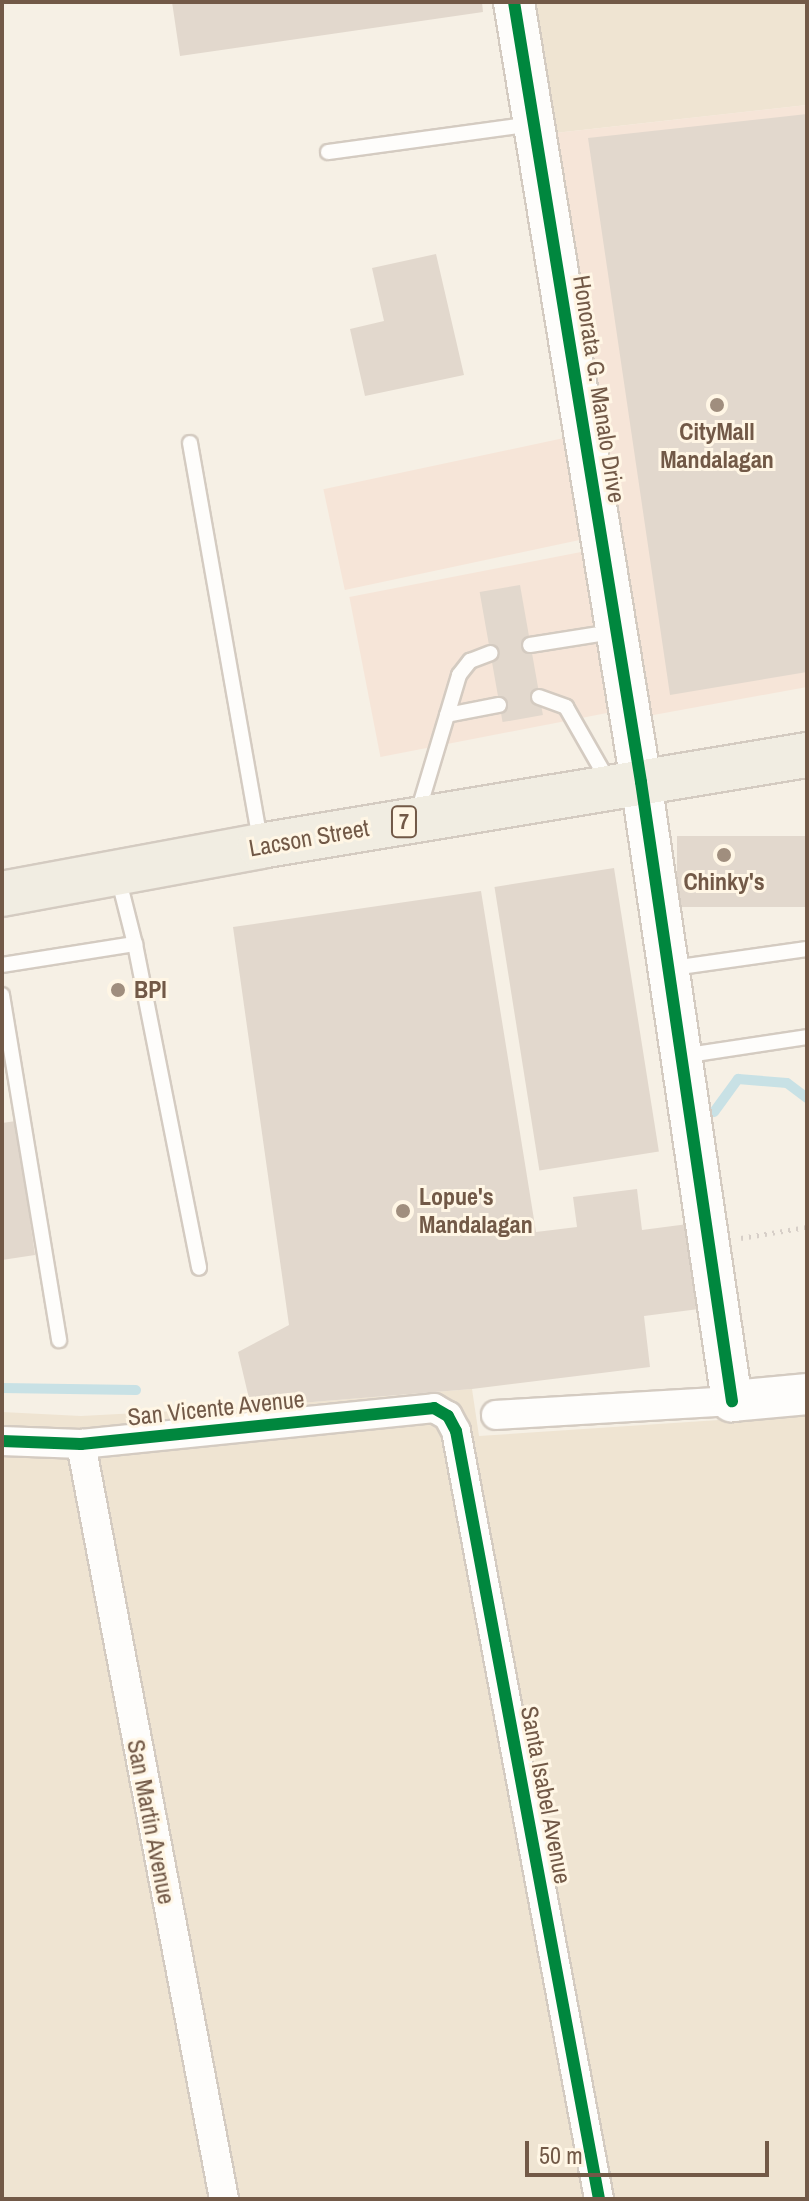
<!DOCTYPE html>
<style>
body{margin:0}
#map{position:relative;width:809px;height:2201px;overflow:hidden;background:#f6f0e5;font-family:"Archivo Narrow",sans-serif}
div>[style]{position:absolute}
.residential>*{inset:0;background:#efe4d2}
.commercial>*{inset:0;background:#f6e5d8;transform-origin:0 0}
.stream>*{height:10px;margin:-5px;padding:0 5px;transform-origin:5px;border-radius:5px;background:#c8e1e5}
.building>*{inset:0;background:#e2d8cd;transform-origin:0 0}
.path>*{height:5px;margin-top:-2.5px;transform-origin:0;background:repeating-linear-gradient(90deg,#d7cfc8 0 2px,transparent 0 8px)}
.roads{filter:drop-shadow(2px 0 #d4cbc1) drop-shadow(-2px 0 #d4cbc1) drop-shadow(0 2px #d4cbc1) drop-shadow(0 -2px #d4cbc1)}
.lane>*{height:14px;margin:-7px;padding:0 7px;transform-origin:7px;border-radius:7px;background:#fefdfb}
.street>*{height:28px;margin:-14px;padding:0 14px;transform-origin:14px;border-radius:14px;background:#fefdfb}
.secondary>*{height:40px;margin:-20px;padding:0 20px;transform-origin:20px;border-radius:20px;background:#fefdfb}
.primary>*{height:44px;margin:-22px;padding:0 22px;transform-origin:22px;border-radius:22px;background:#f1ede2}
.cycleway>*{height:12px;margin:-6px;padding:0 6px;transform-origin:6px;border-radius:6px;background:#00873e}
.dots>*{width:22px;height:22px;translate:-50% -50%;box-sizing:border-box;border:4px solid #fff6e5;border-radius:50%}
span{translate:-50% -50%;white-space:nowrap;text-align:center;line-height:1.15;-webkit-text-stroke:6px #fff6e5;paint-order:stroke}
.shield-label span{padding:2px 6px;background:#fff6e5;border:2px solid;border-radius:6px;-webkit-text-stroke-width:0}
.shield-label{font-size:22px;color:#725947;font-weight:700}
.street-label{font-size:24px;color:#725947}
.poi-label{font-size:24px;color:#725947;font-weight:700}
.left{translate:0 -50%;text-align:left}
.frame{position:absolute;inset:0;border:4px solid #725947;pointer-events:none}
.scale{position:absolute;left:525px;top:2141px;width:244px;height:36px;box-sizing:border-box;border:4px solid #725947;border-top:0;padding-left:10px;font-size:24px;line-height:28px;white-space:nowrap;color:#725947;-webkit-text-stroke:6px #fff6e5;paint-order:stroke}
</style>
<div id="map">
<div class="residential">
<i style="clip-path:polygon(534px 2px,807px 2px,807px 105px,555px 133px)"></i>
<i style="clip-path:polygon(472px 1389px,479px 1436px,807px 1414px,807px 2199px,2px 2199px,2px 1412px,81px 1416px,251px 1407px)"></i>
</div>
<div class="commercial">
<i style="clip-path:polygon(807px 105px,807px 687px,648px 716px,555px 133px)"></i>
<i style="left:564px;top:438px;width:103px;height:246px;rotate:78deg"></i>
<i style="left:581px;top:552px;width:163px;height:236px;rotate:79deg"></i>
</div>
<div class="stream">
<i style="left:714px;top:1112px;width:41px;rotate:-54deg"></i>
<i style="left:738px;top:1079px;width:49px;rotate:4.7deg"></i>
<i style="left:787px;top:1083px;width:25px;rotate:37deg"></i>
<i style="left:2px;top:1388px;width:134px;rotate:0.9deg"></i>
</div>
<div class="building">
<i style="clip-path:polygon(172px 2px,482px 2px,483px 12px,180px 56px)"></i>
<i style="clip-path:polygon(807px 114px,807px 672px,670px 695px,588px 138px)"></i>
<i style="clip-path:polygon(436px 254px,464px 375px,365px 396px,350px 329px,384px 321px,372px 268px)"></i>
<i style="left:520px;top:585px;width:132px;height:41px;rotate:80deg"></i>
<i style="left:807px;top:836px;width:71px;height:130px;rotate:90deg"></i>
<i style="left:614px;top:868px;width:287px;height:121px;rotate:81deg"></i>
<i style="clip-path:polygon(481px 891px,536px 1232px,577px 1227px,573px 1197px,637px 1189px,642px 1230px,688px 1224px,699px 1309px,644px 1316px,650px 1367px,472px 1389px,251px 1407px,238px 1352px,289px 1325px,233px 927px)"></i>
<i style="clip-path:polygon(16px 1121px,35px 1255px,2px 1260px,2px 1123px)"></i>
</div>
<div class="path">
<i style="left:741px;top:1238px;width:67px;rotate:-9.5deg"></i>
</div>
<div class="roads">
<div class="lane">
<i style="left:328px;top:152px;width:207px;rotate:-7.8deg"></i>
<i style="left:190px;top:443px;width:405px;rotate:80deg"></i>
<i style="left:530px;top:645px;width:83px;rotate:-9deg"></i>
<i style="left:539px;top:697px;width:29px;rotate:20deg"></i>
<i style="left:566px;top:707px;width:89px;rotate:60.3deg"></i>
<i style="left:447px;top:715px;width:53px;rotate:-10.9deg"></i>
<i style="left:418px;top:812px;width:143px;rotate:-73.3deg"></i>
<i style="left:459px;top:675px;width:18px;rotate:-52deg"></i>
<i style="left:470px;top:661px;width:22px;rotate:-21deg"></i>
<i style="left:118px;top:877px;width:69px;rotate:75.8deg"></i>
<i style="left:135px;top:944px;width:330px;rotate:78.8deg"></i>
<i style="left:2px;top:965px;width:135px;rotate:-9deg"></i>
<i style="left:673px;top:968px;width:135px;rotate:-8.1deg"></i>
<i style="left:2px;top:995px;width:350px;rotate:80.6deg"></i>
<i style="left:682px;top:1056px;width:126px;rotate:-8.6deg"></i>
</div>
<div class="street">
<i style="left:496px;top:1415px;width:236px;rotate:-3.4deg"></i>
<i style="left:2px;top:1441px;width:79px;rotate:2.2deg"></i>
<i style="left:81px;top:1444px;width:355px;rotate:-5.8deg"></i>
<i style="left:434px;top:1408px;width:16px;rotate:30deg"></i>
<i style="left:448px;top:1416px;width:17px;rotate:62deg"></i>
<i style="left:456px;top:1431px;width:781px;rotate:79.45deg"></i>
<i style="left:81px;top:1444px;width:768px;rotate:79.27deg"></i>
</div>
<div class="secondary">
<i style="left:514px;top:2px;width:790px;rotate:80.75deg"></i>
<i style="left:641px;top:782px;width:626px;rotate:81.64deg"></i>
<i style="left:732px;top:1401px;width:75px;rotate:-5.3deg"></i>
</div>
<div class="primary">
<i style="left:2px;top:894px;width:262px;rotate:-10.5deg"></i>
<i style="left:260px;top:846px;width:555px;rotate:-9.45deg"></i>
</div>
</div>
<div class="cycleway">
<i style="left:514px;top:2px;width:790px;rotate:80.75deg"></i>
<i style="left:641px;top:782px;width:626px;rotate:81.64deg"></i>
<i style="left:2px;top:1441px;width:79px;rotate:2.2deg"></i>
<i style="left:81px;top:1444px;width:355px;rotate:-5.8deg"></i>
<i style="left:434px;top:1408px;width:16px;rotate:30deg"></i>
<i style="left:448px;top:1416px;width:17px;rotate:62deg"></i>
<i style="left:456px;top:1431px;width:781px;rotate:79.45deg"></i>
</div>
<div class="dots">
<i style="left:717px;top:405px;background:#a08e7e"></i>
<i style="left:724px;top:855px;background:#a08e7e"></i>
<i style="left:118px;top:990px;background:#a08e7e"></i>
<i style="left:403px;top:1211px;background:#a08e7e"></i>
</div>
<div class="shield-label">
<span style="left:404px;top:822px">7</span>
</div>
<div class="street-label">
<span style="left:599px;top:389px;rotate:81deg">Honorata G. Manalo Drive</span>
<span style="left:309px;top:838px;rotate:-10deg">Lacson Street</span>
<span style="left:216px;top:1408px;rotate:-6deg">San Vicente Avenue</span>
<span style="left:546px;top:1795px;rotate:79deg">Santa Isabel Avenue</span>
<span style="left:151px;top:1822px;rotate:79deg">San Martin Avenue</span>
</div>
<div class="poi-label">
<span style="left:717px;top:446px">CityMall<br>Mandalagan</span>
<span style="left:724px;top:882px">Chinky's</span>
<span class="left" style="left:134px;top:990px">BPI</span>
<span class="left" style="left:419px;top:1211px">Lopue's<br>Mandalagan</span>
</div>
<div class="frame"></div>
<div class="scale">50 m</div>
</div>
